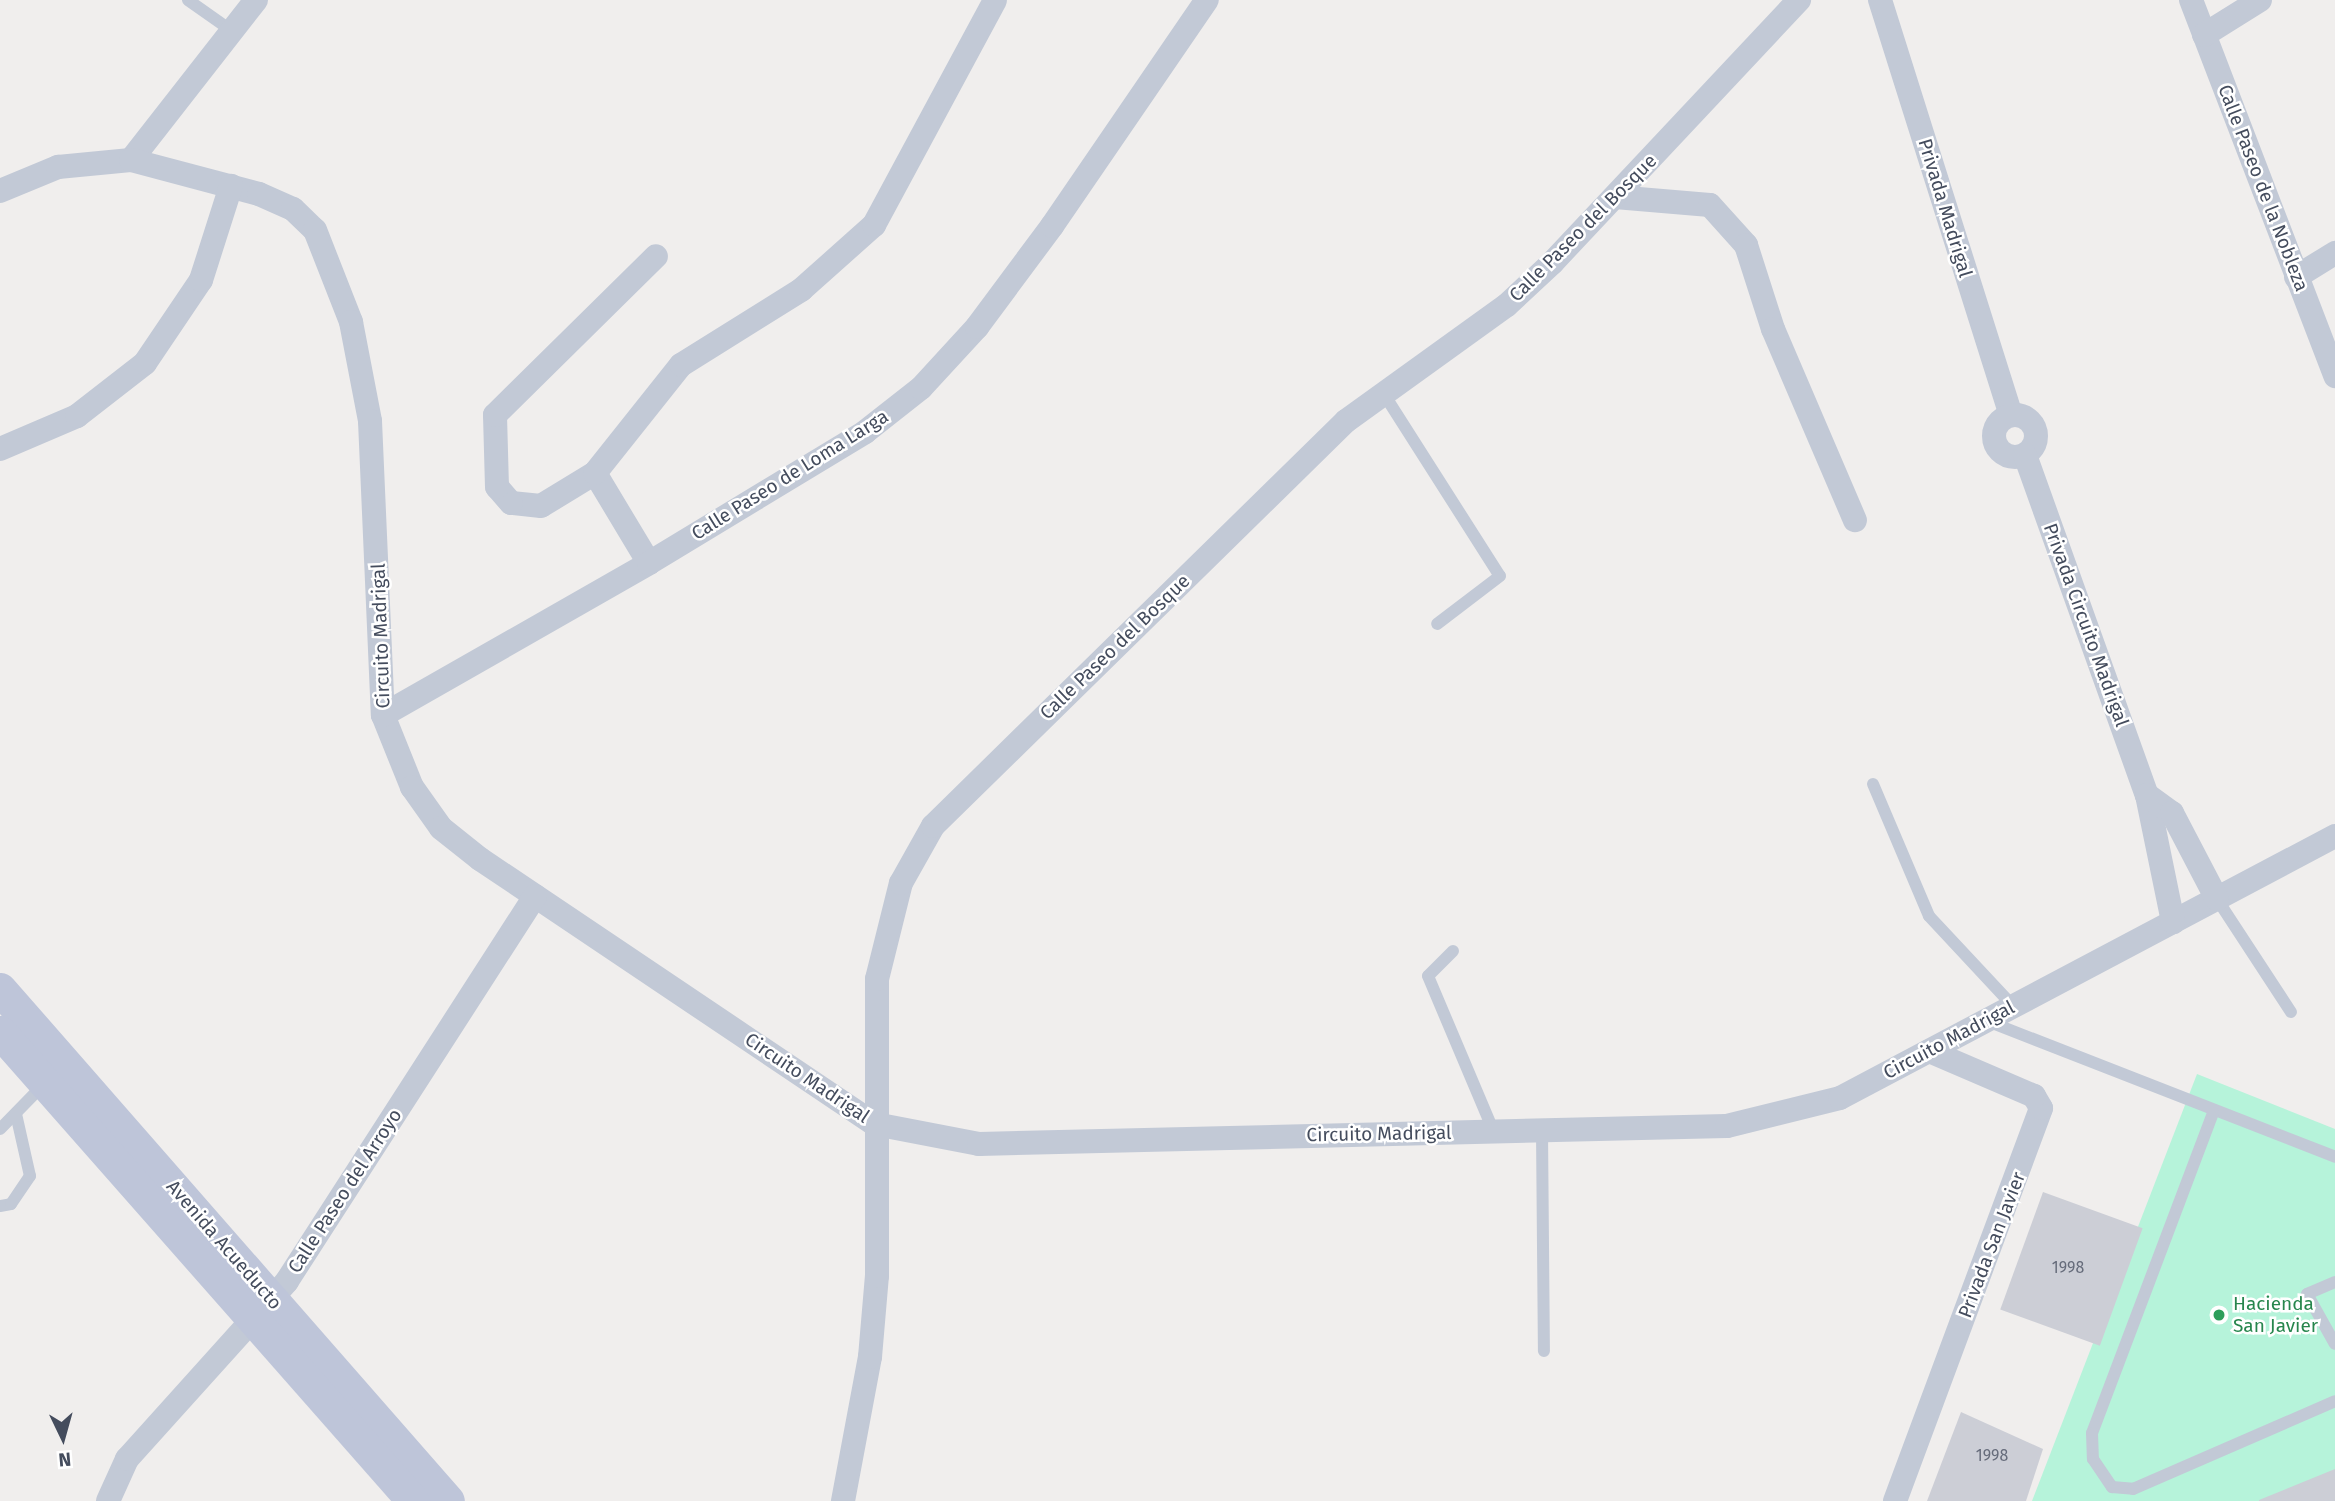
<!DOCTYPE html>
<style>
body{margin:0}
#map{position:relative;width:2335px;height:1501px;overflow:hidden;background:#f0eeed;font-family:"Fira Sans",sans-serif}
div>[style]{position:absolute}
.green>*{inset:0;background:#b6f3da}
.building>*{inset:0;background:#ccced6;transform-origin:0 0}
.lane>*{height:12px;margin:-6px;padding:0 6px;transform-origin:6px;border-radius:6px;background:#c2c9d6}
.street>*{height:24px;margin:-12px;padding:0 12px;transform-origin:12px;border-radius:12px;background:#c2c9d6}
.street>.ring{margin:-12px;padding:0;box-sizing:content-box;background:none;border:24px solid #c2c9d6;border-radius:50%}
.secondary>*{height:33px;margin:-16.5px;padding:0 16.5px;transform-origin:16.5px;border-radius:16.5px;background:#bec5d9}
.dots>*{width:19px;height:19px;translate:-50% -50%;box-sizing:border-box;border:4px solid #fff;border-radius:50%}
span{translate:-50% -50%;white-space:nowrap;text-align:center;line-height:1.15;-webkit-text-stroke:5px #fff;paint-order:stroke}
.number-label{font-size:16px;color:#666c7b}
.number-label span{-webkit-text-stroke-width:0}
.street-label{font-size:19px;color:#444c5d}
.leisure-label{font-size:19px;color:#27864d}
.left{translate:0 -50%;text-align:left}
.north{position:absolute;left:28px;top:1403px;width:70px;height:70px;-webkit-text-stroke:5px #fff;paint-order:stroke;rotate:175deg;font-size:19px;font-weight:700;line-height:28px;text-align:center;color:#444c5d}
.north::after{content:'';display:block;margin:auto;width:24px;height:32px;background:#444c5d;clip-path:polygon(50% 0,100% 100%,50% 72%,0 100%)}
</style>
<div id="map">
<div class="green">
<i style="clip-path:polygon(2197px 1074px,2335px 1129px,2335px 1501px,2032px 1501px)"></i>
</div>
<div class="building">
<i style="left:2043px;top:1192px;width:106px;height:125px;rotate:20deg"></i>
<i style="clip-path:polygon(1961px 1412px,2043px 1449px,2026px 1501px,1927px 1501px)"></i>
<i style="clip-path:polygon(2335px 1469px,2335px 1501px,2259px 1501px,2259px 1500px)"></i>
</div>
<div class="lane">
<i style="left:188px;top:0;width:54px;rotate:35.2deg"></i>
<i style="left:1382px;top:391px;width:219px;rotate:57.5deg"></i>
<i style="left:1500px;top:576px;width:79px;rotate:142.7deg"></i>
<i style="left:1873px;top:784px;width:143px;rotate:67deg"></i>
<i style="left:1929px;top:916px;width:123px;rotate:47deg"></i>
<i style="left:2217px;top:899px;width:135px;rotate:56.8deg"></i>
<i style="left:1453px;top:951px;width:35px;rotate:135deg"></i>
<i style="left:1428px;top:976px;width:169px;rotate:67.1deg"></i>
<i style="left:1987px;top:1021px;width:374px;rotate:21.3deg"></i>
<i style="left:2213px;top:1113px;width:342px;rotate:110.7deg"></i>
<i style="left:2092px;top:1433px;width:26px;rotate:88deg"></i>
<i style="left:2093px;top:1459px;width:34px;rotate:56deg"></i>
<i style="left:2112px;top:1487px;width:21px;rotate:5deg"></i>
<i style="left:2133px;top:1489px;width:220px;rotate:-23.5deg"></i>
<i style="left:0;top:1129px;width:64px;rotate:-45.6deg"></i>
<i style="left:1542px;top:1131px;width:220px;rotate:89.5deg"></i>
<i style="left:0;top:1206px;width:11px;rotate:-10deg"></i>
<i style="left:11px;top:1204px;width:34px;rotate:-56deg"></i>
<i style="left:30px;top:1176px;width:64px;rotate:-102.7deg"></i>
<i style="left:2335px;top:1282px;width:30px;rotate:157deg"></i>
<i style="left:2307px;top:1294px;width:57px;rotate:60.8deg"></i>
</div>
<div class="street">
<i style="left:1880px;top:0;width:435px;rotate:72.5deg"></i>
<i style="left:2191px;top:0;width:403px;rotate:69deg"></i>
<i style="left:2204px;top:35px;width:66px;rotate:-32deg"></i>
<i style="left:131px;top:160px;width:203px;rotate:-52deg"></i>
<i style="left:0;top:191px;width:63px;rotate:-22.5deg"></i>
<i style="left:58px;top:167px;width:73px;rotate:-5.5deg"></i>
<i style="left:131px;top:160px;width:132px;rotate:14.9deg"></i>
<i style="left:259px;top:194px;width:37px;rotate:24deg"></i>
<i style="left:293px;top:209px;width:30px;rotate:44deg"></i>
<i style="left:315px;top:230px;width:99px;rotate:68.6deg"></i>
<i style="left:351px;top:322px;width:101px;rotate:79.1deg"></i>
<i style="left:370px;top:421px;width:294px;rotate:87.5deg"></i>
<i style="left:383px;top:715px;width:78px;rotate:68.1deg"></i>
<i style="left:412px;top:787px;width:50px;rotate:54.7deg"></i>
<i style="left:441px;top:828px;width:50px;rotate:38.5deg"></i>
<i style="left:480px;top:859px;width:476px;rotate:33.9deg"></i>
<i style="left:875px;top:1124px;width:106px;rotate:10.9deg"></i>
<i style="left:979px;top:1144px;width:748px;rotate:-1.38deg"></i>
<i style="left:1727px;top:1126px;width:116px;rotate:-13.9deg"></i>
<i style="left:1840px;top:1098px;width:560px;rotate:-27.89deg"></i>
<i style="left:1615px;top:197px;width:95px;rotate:4.8deg"></i>
<i style="left:1710px;top:205px;width:54px;rotate:48deg"></i>
<i style="left:1746px;top:245px;width:88px;rotate:72.2deg"></i>
<i style="left:1773px;top:329px;width:208px;rotate:66.8deg"></i>
<i style="left:2296px;top:277px;width:46px;rotate:-31.6deg"></i>
<i class="ring" style="left:1994px;top:415px;width:18px;height:18px"></i>
<i style="left:0;top:449px;width:84px;rotate:-23.2deg"></i>
<i style="left:77px;top:416px;width:86px;rotate:-37.9deg"></i>
<i style="left:145px;top:363px;width:100px;rotate:-56deg"></i>
<i style="left:201px;top:280px;width:99px;rotate:-72.3deg"></i>
<i style="left:2025px;top:455px;width:361px;rotate:70.3deg"></i>
<i style="left:2147px;top:795px;width:130px;rotate:78.4deg"></i>
<i style="left:595px;top:473px;width:63px;rotate:148.6deg"></i>
<i style="left:541px;top:506px;width:30px;rotate:-174deg"></i>
<i style="left:511px;top:503px;width:21px;rotate:-131deg"></i>
<i style="left:497px;top:487px;width:72px;rotate:-91.6deg"></i>
<i style="left:495px;top:415px;width:226px;rotate:-44.6deg"></i>
<i style="left:649px;top:563px;width:105px;rotate:-121deg"></i>
<i style="left:595px;top:473px;width:138px;rotate:-51.5deg"></i>
<i style="left:681px;top:365px;width:142px;rotate:-32deg"></i>
<i style="left:801px;top:290px;width:98px;rotate:-41.7deg"></i>
<i style="left:874px;top:225px;width:255px;rotate:-61.7deg"></i>
<i style="left:383px;top:715px;width:306px;rotate:-29.7deg"></i>
<i style="left:649px;top:563px;width:253px;rotate:-31.2deg"></i>
<i style="left:865px;top:432px;width:71px;rotate:-38.2deg"></i>
<i style="left:921px;top:388px;width:83px;rotate:-47.4deg"></i>
<i style="left:977px;top:327px;width:126px;rotate:-53.4deg"></i>
<i style="left:1052px;top:226px;width:274px;rotate:-55.6deg"></i>
<i style="left:2147px;top:795px;width:31px;rotate:36deg"></i>
<i style="left:2172px;top:813px;width:97px;rotate:62.4deg"></i>
<i style="left:108px;top:1501px;width:46px;rotate:-65.7deg"></i>
<i style="left:127px;top:1459px;width:239px;rotate:-48deg"></i>
<i style="left:287px;top:1281px;width:458px;rotate:-57.2deg"></i>
<i style="left:843px;top:1501px;width:147px;rotate:-79.4deg"></i>
<i style="left:870px;top:1357px;width:81px;rotate:-85.1deg"></i>
<i style="left:877px;top:1276px;width:297px;rotate:-90deg"></i>
<i style="left:877px;top:979px;width:99px;rotate:-76deg"></i>
<i style="left:901px;top:883px;width:65px;rotate:-60.7deg"></i>
<i style="left:933px;top:826px;width:578px;rotate:-44.44deg"></i>
<i style="left:1346px;top:421px;width:198px;rotate:-35.8deg"></i>
<i style="left:1507px;top:305px;width:62px;rotate:-43deg"></i>
<i style="left:1552px;top:263px;width:361px;rotate:-46.8deg"></i>
<i style="left:1895px;top:1501px;width:419px;rotate:-69.6deg"></i>
<i style="left:2041px;top:1108px;width:14px;rotate:-120deg"></i>
<i style="left:2034px;top:1096px;width:114px;rotate:-156.8deg"></i>
</div>
<div class="secondary">
<i style="left:0;top:989px;width:680px;rotate:48.81deg"></i>
<i style="left:0;top:1032px;width:625px;rotate:48.63deg"></i>
</div>
<div class="dots">
<i style="left:2219px;top:1315px;background:#2e9e5b"></i>
</div>
<div class="number-label">
<span style="left:2068px;top:1268px">1998</span>
<span style="left:1992px;top:1456px">1998</span>
</div>
<div class="street-label">
<span style="left:2263px;top:188px;rotate:69deg">Calle Paseo de la Nobleza</span>
<span style="left:1945px;top:208px;rotate:73deg">Privada Madrigal</span>
<span style="left:1583px;top:228px;rotate:-45deg">Calle Paseo del Bosque</span>
<span style="left:790px;top:475px;rotate:-32deg">Calle Paseo de Loma Larga</span>
<span style="left:2086px;top:625px;rotate:70deg">Privada Circuito Madrigal</span>
<span style="left:381px;top:636px;rotate:-92deg">Circuito Madrigal</span>
<span style="left:1115px;top:647px;rotate:-44deg">Calle Paseo del Bosque</span>
<span style="left:1949px;top:1040px;rotate:-28deg">Circuito Madrigal</span>
<span style="left:807px;top:1078px;rotate:34deg">Circuito Madrigal</span>
<span style="left:1379px;top:1134px;rotate:-1deg">Circuito Madrigal</span>
<span style="left:345px;top:1191px;rotate:-57deg">Calle Paseo del Arroyo</span>
<span style="left:224px;top:1245px;rotate:49deg">Avenida Acueducto</span>
<span style="left:1992px;top:1245px;rotate:-69deg">Privada San Javier</span>
</div>
<div class="leisure-label">
<span class="left" style="left:2233px;top:1315px">Hacienda<br>San Javier</span>
</div>
<div class="north">N</div>
</div>
